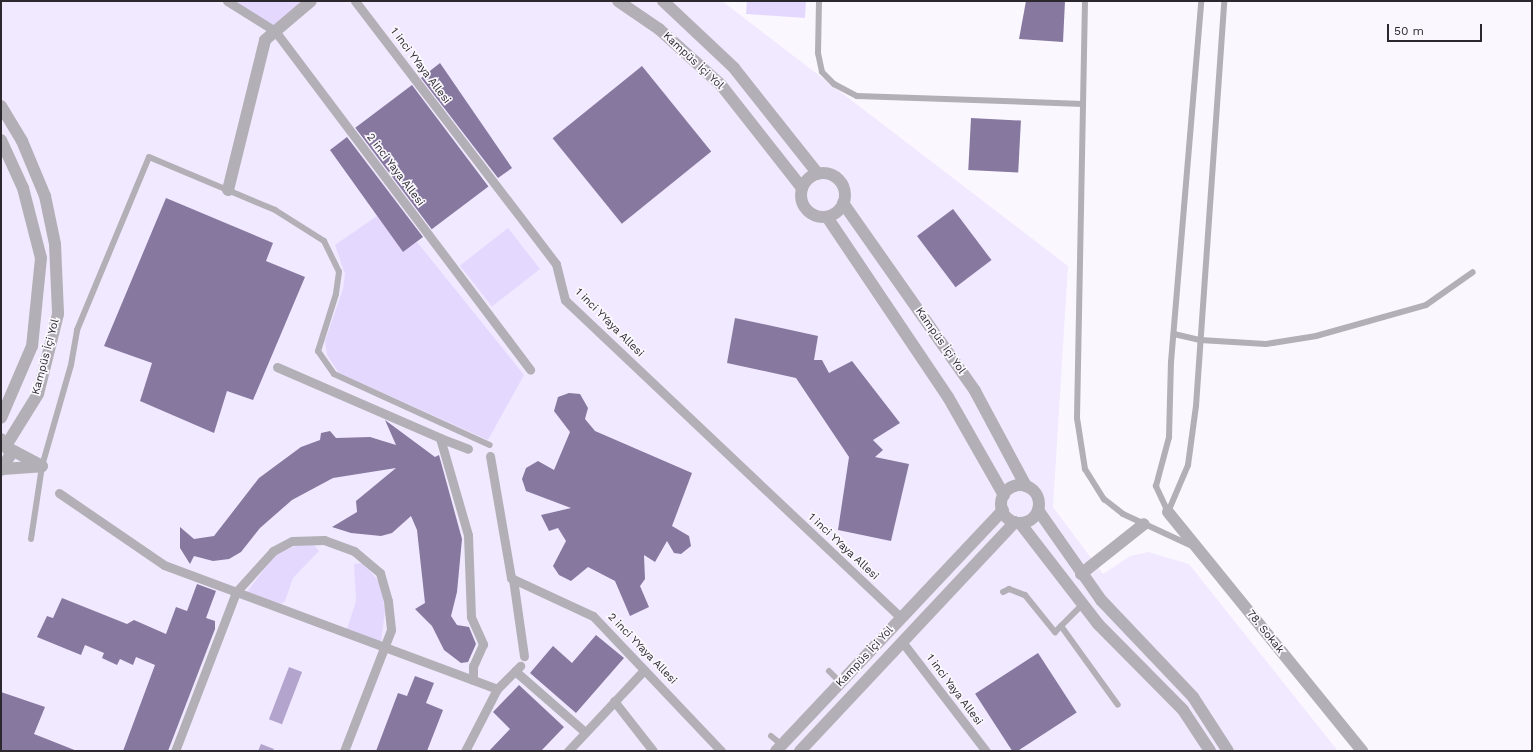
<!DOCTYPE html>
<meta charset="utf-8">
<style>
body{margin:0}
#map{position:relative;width:1533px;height:752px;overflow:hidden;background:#faf8fe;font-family:"Work Sans",sans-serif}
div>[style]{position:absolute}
.built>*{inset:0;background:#f1e9ff}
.green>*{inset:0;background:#e5d8ff;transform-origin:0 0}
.water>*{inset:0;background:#b3a4ce;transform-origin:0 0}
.building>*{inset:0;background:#8778a0;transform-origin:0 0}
.service>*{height:6px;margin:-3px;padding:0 3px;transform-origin:3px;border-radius:3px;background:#b2b0b6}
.pedestrian>*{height:9px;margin:-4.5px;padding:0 4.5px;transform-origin:4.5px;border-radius:4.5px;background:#b2b0b6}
.minor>*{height:12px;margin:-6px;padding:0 6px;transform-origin:6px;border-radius:6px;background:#b2b0b6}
.minor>.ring{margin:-6px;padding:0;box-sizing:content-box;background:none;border:12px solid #b2b0b6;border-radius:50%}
span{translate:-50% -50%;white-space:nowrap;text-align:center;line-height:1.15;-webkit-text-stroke:3.5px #faf8fe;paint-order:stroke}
.street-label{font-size:11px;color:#2b292e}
.frame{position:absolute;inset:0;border:2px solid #2b292e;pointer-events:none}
.scale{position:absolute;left:1387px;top:24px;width:95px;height:18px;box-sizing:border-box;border:2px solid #2b292e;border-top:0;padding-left:5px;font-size:12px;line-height:14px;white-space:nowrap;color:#2b292e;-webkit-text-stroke:3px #faf8fe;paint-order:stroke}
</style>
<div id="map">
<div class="built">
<i style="clip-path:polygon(1px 1px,722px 1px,1068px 266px,1053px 507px,1103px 574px,1130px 556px,1148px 552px,1189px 564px,1338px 751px,1px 751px)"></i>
</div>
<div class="green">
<i style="clip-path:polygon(227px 1px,311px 1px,275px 31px)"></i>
<i style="clip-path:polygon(747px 1px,806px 1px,805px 18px,746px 14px)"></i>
<i style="clip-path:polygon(377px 216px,403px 252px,417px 242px,524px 375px,488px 440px,339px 373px,327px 355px,325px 341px,343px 289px,345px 274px,335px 245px)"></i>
<i style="left:508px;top:228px;width:52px;height:61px;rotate:52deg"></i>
<i style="clip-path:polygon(303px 543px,313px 544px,319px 551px,293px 578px,285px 601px,281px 604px,246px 593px,276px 554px)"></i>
<i style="clip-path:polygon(363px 563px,381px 584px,385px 611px,381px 643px,347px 629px,356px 601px,354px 564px)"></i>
</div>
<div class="water">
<i style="left:289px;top:667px;width:14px;height:56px;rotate:21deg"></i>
<i style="clip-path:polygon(261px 744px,274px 749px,273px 751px,258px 751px)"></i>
</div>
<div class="building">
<i style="clip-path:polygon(1026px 1px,1065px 1px,1063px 42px,1019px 39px)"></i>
<i style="clip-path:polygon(440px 63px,512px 168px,498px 178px,421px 78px)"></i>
<i style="left:642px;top:66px;width:110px;height:115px;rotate:51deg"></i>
<i style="left:412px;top:85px;width:127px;height:71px;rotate:53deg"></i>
<i style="left:971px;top:118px;width:50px;height:52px;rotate:3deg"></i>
<i style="clip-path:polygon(347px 137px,423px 237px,403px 252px,330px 150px)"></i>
<i style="clip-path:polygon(166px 198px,273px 243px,266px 261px,305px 277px,253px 400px,227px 391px,214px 433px,140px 401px,152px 363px,104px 346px)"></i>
<i style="left:953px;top:209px;width:64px;height:45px;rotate:53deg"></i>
<i style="clip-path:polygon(735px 318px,818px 336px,814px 360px,822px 360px,829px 373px,852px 361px,900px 423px,873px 440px,883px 450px,875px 457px,909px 464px,891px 541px,838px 530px,849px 457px,796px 378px,727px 363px)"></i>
<i style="clip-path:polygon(569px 393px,580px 394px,588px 408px,585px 419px,595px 431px,692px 473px,672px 526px,689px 536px,691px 546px,681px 554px,674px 553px,667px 541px,655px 562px,644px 555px,645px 579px,640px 586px,649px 607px,630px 616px,615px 581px,588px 567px,571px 581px,559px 575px,553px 566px,566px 541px,558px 528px,549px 531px,541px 515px,571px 508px,526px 491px,522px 479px,526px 468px,538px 461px,554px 470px,570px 432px,554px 411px,558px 397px)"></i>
<i style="clip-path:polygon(385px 420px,435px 457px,439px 455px,462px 539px,457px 592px,451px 616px,457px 625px,469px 627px,476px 644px,468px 662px,461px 663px,444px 650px,432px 626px,415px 609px,425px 603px,417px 530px,411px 516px,392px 533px,381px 536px,351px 533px,332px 527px,357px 512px,356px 501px,396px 468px,333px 478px,292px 500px,260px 528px,241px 552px,229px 559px,213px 561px,194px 556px,190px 564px,180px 548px,180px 527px,194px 539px,214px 536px,259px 478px,301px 447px,320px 440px,321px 433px,330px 431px,336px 438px,370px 437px,396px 445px)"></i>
<i style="clip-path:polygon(197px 584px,216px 591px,206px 618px,215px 621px,215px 629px,168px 751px,123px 751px,155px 665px,136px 657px,133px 665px,120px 659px,117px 665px,102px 658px,104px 653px,85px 645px,81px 655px,37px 637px,47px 616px,53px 618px,62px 598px,127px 624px,134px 620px,166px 634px,176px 607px,187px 611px)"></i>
<i style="clip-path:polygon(596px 635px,624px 658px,576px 713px,530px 673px,553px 646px,572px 663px)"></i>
<i style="left:1038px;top:653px;width:71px;height:75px;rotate:57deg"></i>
<i style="clip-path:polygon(415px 676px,434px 683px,426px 703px,443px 710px,427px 751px,376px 751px,398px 693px,407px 696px)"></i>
<i style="clip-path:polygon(519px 685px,564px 727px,541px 751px,489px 751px,510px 729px,493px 712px)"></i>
<i style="clip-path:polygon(1px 692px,45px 707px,34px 734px,77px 751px,1px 751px)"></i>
</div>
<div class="service">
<i style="left:819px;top:1px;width:52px;rotate:91.1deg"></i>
<i style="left:818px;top:53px;width:19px;rotate:78deg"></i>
<i style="left:822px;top:72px;width:17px;rotate:45deg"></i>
<i style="left:834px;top:84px;width:26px;rotate:28deg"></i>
<i style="left:857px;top:96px;width:226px;rotate:2deg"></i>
<i style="left:1085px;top:1px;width:417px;rotate:91.1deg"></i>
<i style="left:1077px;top:418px;width:52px;rotate:81.1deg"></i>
<i style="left:1085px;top:469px;width:36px;rotate:58deg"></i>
<i style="left:1104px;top:499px;width:24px;rotate:38deg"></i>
<i style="left:1123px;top:514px;width:78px;rotate:24.9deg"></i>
<i style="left:1174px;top:334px;width:27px;rotate:13deg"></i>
<i style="left:1200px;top:340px;width:66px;rotate:3.5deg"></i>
<i style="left:1266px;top:344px;width:51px;rotate:-9.1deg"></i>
<i style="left:1316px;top:336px;width:114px;rotate:-15.7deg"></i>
<i style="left:1426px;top:305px;width:57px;rotate:-35.1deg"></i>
<i style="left:1168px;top:512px;width:51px;rotate:-66.9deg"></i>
<i style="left:1188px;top:465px;width:60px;rotate:-82.3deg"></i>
<i style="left:1196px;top:406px;width:406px;rotate:-86deg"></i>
<i style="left:1168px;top:512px;width:29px;rotate:-115deg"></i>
<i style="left:1156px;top:486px;width:51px;rotate:-75.1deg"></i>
<i style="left:1169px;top:437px;width:75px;rotate:-88.5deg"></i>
<i style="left:1171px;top:362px;width:362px;rotate:-85.2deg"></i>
<i style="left:31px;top:539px;width:74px;rotate:-81.4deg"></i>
<i style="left:42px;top:466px;width:105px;rotate:-74deg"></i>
<i style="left:71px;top:365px;width:36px;rotate:-80deg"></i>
<i style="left:77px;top:330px;width:187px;rotate:-67.4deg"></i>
<i style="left:149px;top:157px;width:137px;rotate:22.8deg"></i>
<i style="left:275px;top:210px;width:58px;rotate:32.3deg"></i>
<i style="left:324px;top:241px;width:34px;rotate:64deg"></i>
<i style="left:339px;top:272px;width:22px;rotate:98deg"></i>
<i style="left:336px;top:294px;width:60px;rotate:107.5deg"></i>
<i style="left:318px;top:351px;width:28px;rotate:55deg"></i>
<i style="left:334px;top:374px;width:171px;rotate:24.5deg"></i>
<i style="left:1003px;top:592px;width:7px;rotate:-27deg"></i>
<i style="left:1009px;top:589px;width:17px;rotate:21deg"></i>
<i style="left:1025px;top:595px;width:48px;rotate:51deg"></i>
<i style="left:1055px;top:632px;width:40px;rotate:-45deg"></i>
<i style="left:1061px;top:626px;width:97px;rotate:54.2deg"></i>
<i style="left:829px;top:671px;width:17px;rotate:45deg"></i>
<i style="left:771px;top:736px;width:14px;rotate:39deg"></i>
</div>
<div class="pedestrian">
<i style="left:227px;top:1px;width:57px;rotate:32deg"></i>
<i style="left:275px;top:31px;width:424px;rotate:53deg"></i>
<i style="left:355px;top:1px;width:331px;rotate:52.6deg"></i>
<i style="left:556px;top:264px;width:37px;rotate:76deg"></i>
<i style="left:565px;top:300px;width:463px;rotate:43.4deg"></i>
<i style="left:277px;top:367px;width:178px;rotate:23.5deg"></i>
<i style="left:440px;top:438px;width:101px;rotate:73.9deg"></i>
<i style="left:468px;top:535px;width:82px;rotate:87.9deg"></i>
<i style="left:471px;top:617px;width:30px;rotate:66deg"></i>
<i style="left:483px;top:644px;width:24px;rotate:114deg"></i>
<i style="left:473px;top:666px;width:14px;rotate:90deg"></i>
<i style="left:440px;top:438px;width:30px;rotate:21deg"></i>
<i style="left:490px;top:456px;width:124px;rotate:80.2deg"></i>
<i style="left:511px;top:578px;width:90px;rotate:24.9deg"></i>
<i style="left:593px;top:616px;width:186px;rotate:46.5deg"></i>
<i style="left:59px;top:493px;width:127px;rotate:34.4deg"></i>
<i style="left:164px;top:565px;width:355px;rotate:20.4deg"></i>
<i style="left:497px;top:689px;width:70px;rotate:117.3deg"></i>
<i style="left:513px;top:579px;width:78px;rotate:81.9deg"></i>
<i style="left:903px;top:643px;width:136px;rotate:52.5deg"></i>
<i style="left:515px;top:671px;width:93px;rotate:41.1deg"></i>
<i style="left:497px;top:689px;width:33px;rotate:-45deg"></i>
<i style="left:614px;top:701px;width:63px;rotate:52deg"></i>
<i style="left:175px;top:751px;width:170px;rotate:-69deg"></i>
<i style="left:236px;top:592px;width:55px;rotate:-47.9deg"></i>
<i style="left:273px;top:551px;width:21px;rotate:-28deg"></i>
<i style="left:292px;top:541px;width:32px;rotate:-2deg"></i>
<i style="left:324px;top:540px;width:32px;rotate:20deg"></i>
<i style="left:354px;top:551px;width:34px;rotate:40deg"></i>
<i style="left:380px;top:573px;width:29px;rotate:74deg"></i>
<i style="left:388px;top:601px;width:29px;rotate:84deg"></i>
<i style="left:391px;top:630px;width:130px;rotate:111.2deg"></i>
<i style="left:568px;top:751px;width:111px;rotate:-46.8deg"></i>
</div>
<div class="minor">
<i style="left:618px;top:1px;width:50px;rotate:34.3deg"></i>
<i style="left:659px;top:29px;width:84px;rotate:42.1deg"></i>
<i style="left:721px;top:85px;width:131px;rotate:51.8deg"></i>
<i style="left:663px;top:1px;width:98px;rotate:43.3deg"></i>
<i style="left:734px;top:68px;width:135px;rotate:51.6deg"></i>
<i style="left:1px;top:106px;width:41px;rotate:59deg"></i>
<i style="left:22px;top:141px;width:60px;rotate:67.3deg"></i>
<i style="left:45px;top:196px;width:49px;rotate:78.2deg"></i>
<i style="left:55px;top:244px;width:70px;rotate:87.5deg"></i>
<i style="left:58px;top:314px;width:82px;rotate:104deg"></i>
<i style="left:38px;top:394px;width:59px;rotate:121.8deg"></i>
<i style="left:1px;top:140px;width:53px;rotate:65.4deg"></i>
<i style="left:23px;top:188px;width:72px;rotate:75.6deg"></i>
<i style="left:41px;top:258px;width:88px;rotate:95.8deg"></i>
<i style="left:32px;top:346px;width:78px;rotate:113.3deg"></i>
<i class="ring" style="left:801px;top:173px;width:32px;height:32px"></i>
<i style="left:228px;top:190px;width:154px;rotate:-76.1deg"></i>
<i style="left:265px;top:40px;width:60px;rotate:-40.3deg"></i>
<i style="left:843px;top:203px;width:230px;rotate:54.9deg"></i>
<i style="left:975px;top:391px;width:108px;rotate:61.8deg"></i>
<i style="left:827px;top:217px;width:217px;rotate:56.1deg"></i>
<i style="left:948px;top:397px;width:113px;rotate:60.3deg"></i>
<i style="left:10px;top:449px;width:36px;rotate:28deg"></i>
<i style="left:3px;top:469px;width:39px;rotate:-4deg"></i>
<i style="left:1px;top:470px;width:19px;rotate:-58deg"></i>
<i style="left:11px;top:454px;width:18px;rotate:-124deg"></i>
<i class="ring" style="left:1001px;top:485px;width:26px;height:26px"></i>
<i style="left:1038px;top:510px;width:110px;rotate:55deg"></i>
<i style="left:1101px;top:600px;width:134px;rotate:46.5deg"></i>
<i style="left:1193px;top:697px;width:64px;rotate:57.1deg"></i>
<i style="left:1168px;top:512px;width:308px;rotate:50.9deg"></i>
<i style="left:1020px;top:523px;width:128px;rotate:52.3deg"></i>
<i style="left:1098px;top:624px;width:121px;rotate:45.3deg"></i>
<i style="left:1183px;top:710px;width:49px;rotate:56.6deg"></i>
<i style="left:1081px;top:574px;width:80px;rotate:-38.4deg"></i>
<i style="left:776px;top:751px;width:331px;rotate:-46.7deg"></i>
<i style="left:800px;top:751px;width:314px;rotate:-46.8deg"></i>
</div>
<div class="street-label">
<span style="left:693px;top:61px;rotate:43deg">Kampüs İçi Yol</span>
<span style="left:420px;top:66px;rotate:53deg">1 inci YYaya Allesi</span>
<span style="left:395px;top:170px;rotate:53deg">2 inci Yaya Allesi</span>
<span style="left:609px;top:323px;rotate:45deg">1 inci YYaya Allesi</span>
<span style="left:940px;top:341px;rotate:55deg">Kampüs İçi Yol</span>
<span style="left:46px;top:357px;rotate:-75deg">Kampüs İçi Yol</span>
<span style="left:843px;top:547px;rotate:43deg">1 inci YYaya Allesi</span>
<span style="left:1265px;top:632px;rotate:51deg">78. Sokak</span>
<span style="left:642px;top:649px;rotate:46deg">2 inci YYaya Allesi</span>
<span style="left:865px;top:657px;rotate:-47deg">Kampüs İçi Yol</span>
<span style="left:954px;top:690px;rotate:53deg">1 inci Yaya Allesi</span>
</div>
<div class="frame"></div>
<div class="scale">50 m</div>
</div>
